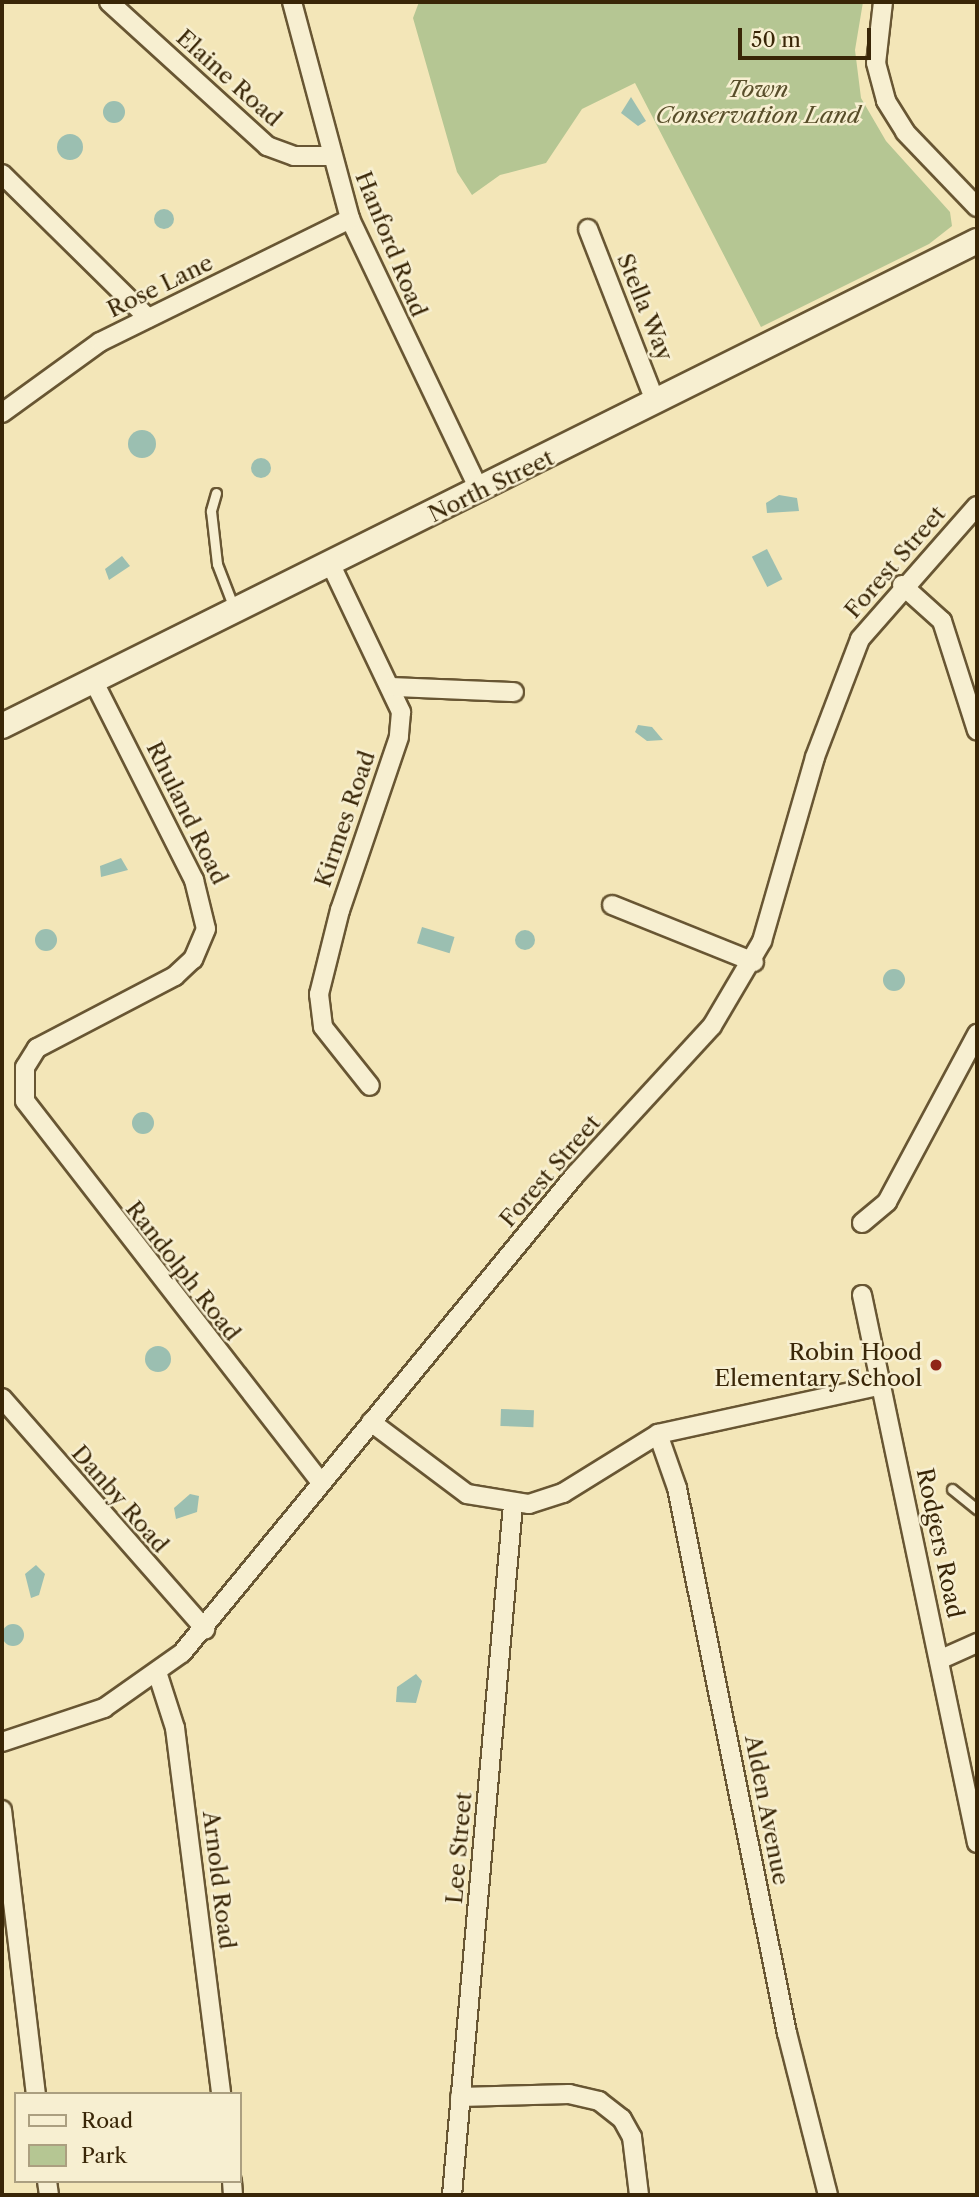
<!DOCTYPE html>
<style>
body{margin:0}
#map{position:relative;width:979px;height:2197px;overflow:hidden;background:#f3e6b8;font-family:"Libre Caslon Text",serif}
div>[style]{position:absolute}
.green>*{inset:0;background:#b5c693}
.water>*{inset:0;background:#9bbfb1;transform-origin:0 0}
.round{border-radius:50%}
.roads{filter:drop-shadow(2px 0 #685633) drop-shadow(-2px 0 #685633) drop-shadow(0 2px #685633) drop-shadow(0 -2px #685633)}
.lane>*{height:9px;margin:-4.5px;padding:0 4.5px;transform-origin:4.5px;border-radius:4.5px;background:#f7efd1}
.street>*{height:18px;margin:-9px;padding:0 9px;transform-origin:9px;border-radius:9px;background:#f7efd1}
.secondary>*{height:24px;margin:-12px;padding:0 12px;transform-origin:12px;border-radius:12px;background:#f7efd1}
.dots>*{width:19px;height:19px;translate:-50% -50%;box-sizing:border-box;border:4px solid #f7efd1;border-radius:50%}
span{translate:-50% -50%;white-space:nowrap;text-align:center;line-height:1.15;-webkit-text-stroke:5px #f7efd1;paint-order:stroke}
.street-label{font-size:23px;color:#392607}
.park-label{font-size:23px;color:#584e2a;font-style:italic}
.poi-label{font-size:23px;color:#392607}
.right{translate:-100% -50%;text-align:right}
.frame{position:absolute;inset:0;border:4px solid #392607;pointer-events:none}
.legend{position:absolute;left:14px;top:2092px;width:228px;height:91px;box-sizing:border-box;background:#f7efd1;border:2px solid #ab9f80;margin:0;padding:9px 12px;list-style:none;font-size:21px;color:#392607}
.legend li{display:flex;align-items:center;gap:14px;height:35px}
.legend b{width:35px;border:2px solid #ab9f80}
.scale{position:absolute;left:738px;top:28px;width:133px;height:32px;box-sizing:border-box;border:4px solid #392607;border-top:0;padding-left:9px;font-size:21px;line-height:24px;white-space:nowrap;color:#392607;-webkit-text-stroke:5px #f7efd1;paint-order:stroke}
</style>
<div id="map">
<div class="green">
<i style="clip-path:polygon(419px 2px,863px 2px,855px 50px,861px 98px,886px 141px,950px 212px,952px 226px,929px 244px,761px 327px,635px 83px,582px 109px,546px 163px,500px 175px,472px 195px,457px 172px,413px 18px)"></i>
</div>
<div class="water">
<i style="clip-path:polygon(631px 97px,646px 121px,638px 126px,621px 113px)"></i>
<i class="round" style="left:103px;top:101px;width:22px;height:22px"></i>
<i class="round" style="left:57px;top:134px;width:26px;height:26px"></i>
<i class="round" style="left:154px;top:209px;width:20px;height:20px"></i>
<i class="round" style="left:128px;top:430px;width:28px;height:28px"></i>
<i class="round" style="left:251px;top:458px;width:20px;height:20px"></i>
<i style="clip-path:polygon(779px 495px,797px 498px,799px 511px,767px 513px,766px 503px)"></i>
<i style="left:767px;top:549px;width:34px;height:17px;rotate:63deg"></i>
<i style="clip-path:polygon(122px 556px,130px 566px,109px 580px,105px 569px)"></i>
<i style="clip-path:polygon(638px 725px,652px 727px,663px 740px,647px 741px,635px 732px)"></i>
<i style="clip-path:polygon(121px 858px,128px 870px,101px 877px,100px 866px)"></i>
<i style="left:422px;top:927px;width:34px;height:17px;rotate:17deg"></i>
<i class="round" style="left:35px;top:929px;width:22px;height:22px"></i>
<i class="round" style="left:515px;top:930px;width:20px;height:20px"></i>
<i class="round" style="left:883px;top:969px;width:22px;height:22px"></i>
<i class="round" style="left:132px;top:1112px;width:22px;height:22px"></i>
<i class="round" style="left:145px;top:1346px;width:26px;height:26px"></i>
<i style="left:501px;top:1409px;width:33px;height:17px;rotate:2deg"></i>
<i style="clip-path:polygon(190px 1494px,199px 1496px,197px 1512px,176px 1519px,174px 1508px)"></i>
<i style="clip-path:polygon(36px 1565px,45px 1574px,39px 1595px,31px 1598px,25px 1574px)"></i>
<i class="round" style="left:2px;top:1624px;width:22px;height:22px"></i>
<i style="clip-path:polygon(416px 1674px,422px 1681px,416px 1703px,396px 1702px,397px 1687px)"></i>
</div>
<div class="roads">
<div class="lane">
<i style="left:216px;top:493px;width:19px;rotate:106deg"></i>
<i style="left:211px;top:511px;width:53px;rotate:83.5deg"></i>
<i style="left:217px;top:564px;width:47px;rotate:68.9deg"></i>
<i style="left:952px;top:1489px;width:32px;rotate:39deg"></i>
</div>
<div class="street">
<i style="left:109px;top:2px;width:214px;rotate:42.3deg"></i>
<i style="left:267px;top:146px;width:29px;rotate:20deg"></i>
<i style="left:294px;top:156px;width:37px"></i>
<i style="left:292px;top:2px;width:225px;rotate:75deg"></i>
<i style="left:350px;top:219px;width:302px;rotate:64.5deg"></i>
<i style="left:883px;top:2px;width:61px;rotate:96.5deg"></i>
<i style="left:876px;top:63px;width:39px;rotate:75deg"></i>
<i style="left:886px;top:101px;width:36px;rotate:58deg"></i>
<i style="left:905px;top:132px;width:104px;rotate:46.2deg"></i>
<i style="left:2px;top:174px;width:205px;rotate:44.6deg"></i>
<i style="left:588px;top:229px;width:187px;rotate:68.7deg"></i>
<i style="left:2px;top:413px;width:121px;rotate:-35.9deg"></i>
<i style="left:100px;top:342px;width:279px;rotate:-26.2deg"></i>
<i style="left:331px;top:565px;width:163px;rotate:64.5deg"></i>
<i style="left:401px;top:712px;width:25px;rotate:95deg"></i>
<i style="left:399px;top:737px;width:183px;rotate:108.8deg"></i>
<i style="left:340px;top:910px;width:87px;rotate:104deg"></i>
<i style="left:319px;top:994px;width:33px;rotate:83deg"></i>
<i style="left:323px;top:1027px;width:75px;rotate:51.5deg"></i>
<i style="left:902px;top:585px;width:54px;rotate:42deg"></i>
<i style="left:942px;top:621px;width:115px;rotate:72.3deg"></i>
<i style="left:95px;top:684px;width:220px;rotate:63.2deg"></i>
<i style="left:194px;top:880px;width:50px;rotate:76.2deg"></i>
<i style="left:206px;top:929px;width:33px;rotate:113deg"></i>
<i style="left:193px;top:959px;width:25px;rotate:137deg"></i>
<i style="left:175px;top:976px;width:156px;rotate:152.4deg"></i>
<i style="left:37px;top:1048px;width:22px;rotate:122deg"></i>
<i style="left:25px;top:1067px;width:34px;rotate:90deg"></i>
<i style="left:25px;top:1101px;width:481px;rotate:52.2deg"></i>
<i style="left:394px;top:687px;width:120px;rotate:2.4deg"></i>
<i style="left:612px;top:905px;width:153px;rotate:21.9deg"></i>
<i style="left:862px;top:1223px;width:33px;rotate:-40deg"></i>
<i style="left:887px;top:1202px;width:191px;rotate:-61.8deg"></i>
<i style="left:862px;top:1295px;width:560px;rotate:78.15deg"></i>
<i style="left:2px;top:1398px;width:308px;rotate:48.7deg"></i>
<i style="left:371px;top:1422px;width:120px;rotate:36.9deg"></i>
<i style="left:467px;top:1494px;width:63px;rotate:9.2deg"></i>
<i style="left:529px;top:1504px;width:36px;rotate:-18deg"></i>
<i style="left:563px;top:1493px;width:112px;rotate:-31.8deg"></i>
<i style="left:658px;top:1434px;width:229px;rotate:-12.3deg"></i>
<i style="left:658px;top:1434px;width:57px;rotate:70.6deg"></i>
<i style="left:677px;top:1488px;width:556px;rotate:78.59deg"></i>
<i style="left:787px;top:2033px;width:167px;rotate:75.8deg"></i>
<i style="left:939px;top:1660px;width:42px;rotate:-24.1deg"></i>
<i style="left:158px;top:1675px;width:56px;rotate:72.2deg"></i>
<i style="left:175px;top:1728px;width:369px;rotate:82.8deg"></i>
<i style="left:2px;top:1742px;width:108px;rotate:-18.4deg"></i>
<i style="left:104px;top:1708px;width:95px;rotate:-35.2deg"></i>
<i style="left:182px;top:1653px;width:619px;rotate:-50.57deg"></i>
<i style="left:575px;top:1175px;width:202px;rotate:-47.4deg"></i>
<i style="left:712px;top:1026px;width:99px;rotate:-59.5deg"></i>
<i style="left:762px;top:941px;width:191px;rotate:-73.9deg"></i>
<i style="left:815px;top:757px;width:126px;rotate:-69.1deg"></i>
<i style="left:860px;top:639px;width:177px;rotate:-48.7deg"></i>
<i style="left:2px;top:1810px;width:286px;rotate:83.2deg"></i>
<i style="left:460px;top:2097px;width:109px;rotate:-1.6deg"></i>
<i style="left:569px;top:2094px;width:31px;rotate:13deg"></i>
<i style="left:599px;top:2101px;width:29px;rotate:38deg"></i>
<i style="left:622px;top:2119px;width:21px;rotate:61deg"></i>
<i style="left:632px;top:2137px;width:58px;rotate:83.1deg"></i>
<i style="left:47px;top:2181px;width:14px;rotate:82deg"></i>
<i style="left:232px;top:2181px;width:14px;rotate:86deg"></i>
<i style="left:452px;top:2195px;width:693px;rotate:-84.95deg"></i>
</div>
<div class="secondary">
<i style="left:2px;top:726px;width:1089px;rotate:-26.45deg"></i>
</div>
</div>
<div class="dots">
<i style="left:936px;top:1365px;background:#8f2418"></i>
</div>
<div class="street-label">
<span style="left:229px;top:78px;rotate:42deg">Elaine Road</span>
<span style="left:391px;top:244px;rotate:68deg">Hanford Road</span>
<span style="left:160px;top:286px;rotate:-26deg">Rose Lane</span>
<span style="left:645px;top:307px;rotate:68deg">Stella Way</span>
<span style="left:491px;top:486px;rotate:-26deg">North Street</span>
<span style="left:895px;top:562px;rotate:-49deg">Forest Street</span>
<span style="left:187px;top:813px;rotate:64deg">Rhuland Road</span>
<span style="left:345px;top:819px;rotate:-71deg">Kirmes Road</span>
<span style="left:550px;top:1171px;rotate:-49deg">Forest Street</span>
<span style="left:183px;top:1271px;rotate:52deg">Randolph Road</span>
<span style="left:120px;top:1499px;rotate:49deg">Danby Road</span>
<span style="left:940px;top:1543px;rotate:78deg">Rodgers Road</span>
<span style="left:767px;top:1810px;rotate:79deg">Alden Avenue</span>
<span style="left:459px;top:1848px;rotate:-85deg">Lee Street</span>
<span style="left:219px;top:1880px;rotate:83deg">Arnold Road</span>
</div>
<div class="park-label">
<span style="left:758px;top:102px">Town<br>Conservation Land</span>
</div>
<div class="poi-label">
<span class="right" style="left:922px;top:1365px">Robin Hood<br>Elementary School</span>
</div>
<div class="frame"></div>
<ul class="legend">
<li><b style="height:9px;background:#f7efd1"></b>Road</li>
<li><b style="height:19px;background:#b5c693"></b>Park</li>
</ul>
<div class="scale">50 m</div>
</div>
